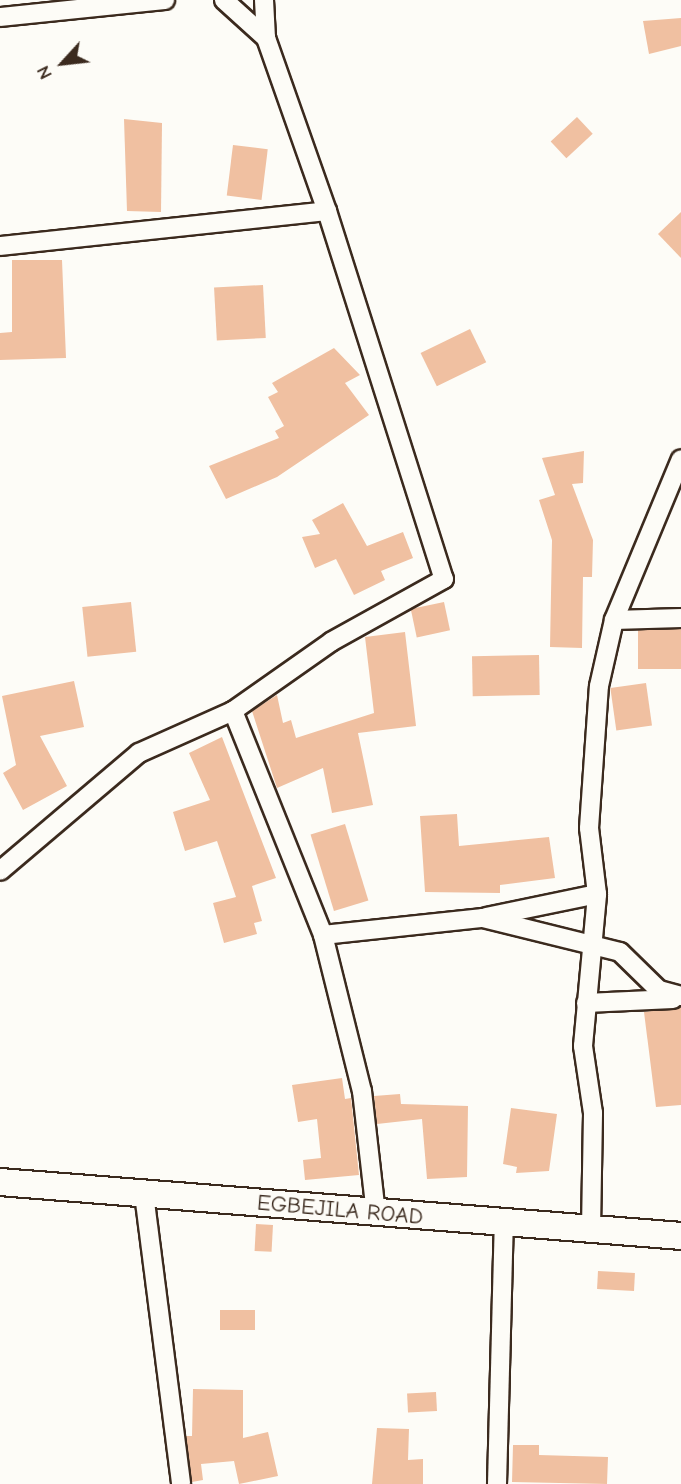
<!DOCTYPE html>
<style>
body{margin:0}
#map{position:relative;width:681px;height:1484px;overflow:hidden;background:#fdfcf7;font-family:"Comic Neue",sans-serif}
div>[style]{position:absolute}
.building>*{inset:0;background:#f0c0a1;transform-origin:0 0}
.roads{filter:drop-shadow(2px 0 #3b2a1e) drop-shadow(-2px 0 #3b2a1e) drop-shadow(0 2px #3b2a1e) drop-shadow(0 -2px #3b2a1e)}
.street>*{height:18px;margin:-9px;padding:0 9px;transform-origin:9px;border-radius:9px;background:#fdfcf7}
.secondary>*{height:26px;margin:-13px;padding:0 13px;transform-origin:13px;border-radius:13px;background:#fdfcf7}
span{translate:-50% -50%;white-space:nowrap;text-align:center;line-height:1.15;-webkit-text-stroke:5px #fdfcf7;paint-order:stroke}
.street-label{font-size:23px;color:#3b2a1e}
.north{position:absolute;left:28px;top:28px;width:70px;height:70px;-webkit-text-stroke:5px #fdfcf7;paint-order:stroke;rotate:243deg;font-size:19px;font-weight:700;line-height:28px;text-align:center;color:#3b2a1e}
.north::after{content:'';display:block;margin:auto;width:24px;height:32px;background:#3b2a1e;clip-path:polygon(50% 0,100% 100%,50% 72%,0 100%)}
</style>
<div id="map">
<div class="building">
<i style="clip-path:polygon(681px 18px,681px 46px,649px 54px,643px 21px)"></i>
<i style="left:577px;top:117px;width:23px;height:36px;rotate:47deg"></i>
<i style="clip-path:polygon(124px 119px,162px 123px,161px 212px,127px 211px)"></i>
<i style="left:233px;top:145px;width:35px;height:51px;rotate:7deg"></i>
<i style="clip-path:polygon(681px 212px,681px 258px,658px 234px)"></i>
<i style="clip-path:polygon(12px 260px,62px 260px,66px 358px,0 360px,0 333px,12px 332px)"></i>
<i style="left:263px;top:285px;width:53px;height:49px;rotate:87deg"></i>
<i style="left:470px;top:329px;width:37px;height:55px;rotate:64deg"></i>
<i style="clip-path:polygon(334px 348px,360px 375px,345px 383px,369px 415px,277px 477px,226px 499px,209px 466px,279px 438px,275px 431px,284px 426px,268px 397px,278px 392px,272px 383px)"></i>
<i style="clip-path:polygon(584px 451px,583px 483px,572px 484px,593px 540px,592px 577px,583px 577px,582px 648px,550px 647px,552px 540px,539px 500px,555px 495px,542px 458px)"></i>
<i style="clip-path:polygon(343px 503px,367px 546px,403px 532px,413px 558px,381px 571px,385px 580px,354px 595px,336px 559px,315px 568px,302px 537px,320px 534px,312px 520px)"></i>
<i style="left:131px;top:602px;width:50px;height:49px;rotate:84deg"></i>
<i style="left:444px;top:602px;width:29px;height:34px;rotate:78deg"></i>
<i style="left:681px;top:629px;width:40px;height:43px;rotate:90deg"></i>
<i style="clip-path:polygon(405px 632px,416px 726px,358px 733px,373px 805px,332px 813px,323px 768px,277px 788px,252px 711px,277px 695px,283px 723px,291px 720px,296px 738px,374px 713px,365px 637px)"></i>
<i style="left:539px;top:655px;width:40px;height:67px;rotate:89deg"></i>
<i style="clip-path:polygon(74px 681px,84px 727px,40px 736px,67px 786px,23px 810px,3px 773px,16px 765px,2px 696px)"></i>
<i style="left:646px;top:683px;width:43px;height:36px;rotate:82deg"></i>
<i style="clip-path:polygon(222px 737px,276px 878px,252px 886px,262px 921px,254px 923px,257px 934px,224px 943px,213px 903px,236px 897px,217px 841px,185px 851px,173px 812px,210px 800px,189px 753px)"></i>
<i style="clip-path:polygon(457px 814px,459px 846px,549px 837px,555px 878px,500px 885px,500px 893px,425px 892px,420px 816px)"></i>
<i style="left:345px;top:824px;width:80px;height:36px;rotate:73deg"></i>
<i style="clip-path:polygon(681px 1007px,681px 1105px,656px 1107px,644px 1012px)"></i>
<i style="clip-path:polygon(342px 1078px,345px 1099px,351px 1098px,359px 1175px,305px 1180px,303px 1160px,321px 1158px,317px 1119px,298px 1122px,292px 1085px)"></i>
<i style="clip-path:polygon(400px 1094px,401px 1104px,468px 1106px,467px 1177px,427px 1179px,422px 1119px,377px 1124px,374px 1096px)"></i>
<i style="clip-path:polygon(511px 1108px,557px 1114px,549px 1171px,516px 1173px,517px 1167px,503px 1164px)"></i>
<i style="left:256px;top:1224px;width:17px;height:27px;rotate:3deg"></i>
<i style="left:598px;top:1271px;width:37px;height:18px;rotate:3deg"></i>
<i style="left:220px;top:1310px;width:35px;height:20px"></i>
<i style="clip-path:polygon(193px 1389px,243px 1390px,243px 1438px,268px 1432px,278px 1476px,239px 1484px,234px 1461px,201px 1464px,203px 1480px,192px 1482px,186px 1436px,192px 1436px)"></i>
<i style="left:436px;top:1392px;width:19px;height:29px;rotate:87deg"></i>
<i style="clip-path:polygon(377px 1428px,409px 1429px,408px 1460px,423px 1459px,423px 1484px,372px 1484px)"></i>
<i style="clip-path:polygon(513px 1445px,539px 1445px,539px 1455px,608px 1457px,607px 1484px,512px 1482px)"></i>
</div>
<div class="roads">
<div class="street">
<i style="left:224px;top:0;width:57px;rotate:42.1deg"></i>
<i style="left:266px;top:38px;width:183px;rotate:70.6deg"></i>
<i style="left:264px;top:0;width:38px;rotate:87deg"></i>
<i style="left:0;top:17px;width:166px;rotate:-5.9deg"></i>
<i style="left:0;top:246px;width:329px;rotate:-6.1deg"></i>
<i style="left:327px;top:211px;width:386px;rotate:72.4deg"></i>
<i style="left:444px;top:579px;width:129px;rotate:150.9deg"></i>
<i style="left:331px;top:642px;width:120px;rotate:144.9deg"></i>
<i style="left:233px;top:711px;width:103px;rotate:155.9deg"></i>
<i style="left:139px;top:753px;width:182px;rotate:139.7deg"></i>
<i style="left:614px;top:620px;width:67px;rotate:-1.7deg"></i>
<i style="left:233px;top:711px;width:241px;rotate:68.1deg"></i>
<i style="left:323px;top:935px;width:161px;rotate:76deg"></i>
<i style="left:362px;top:1091px;width:124px;rotate:83.5deg"></i>
<i style="left:486px;top:917px;width:113px;rotate:-11.7deg"></i>
<i style="left:323px;top:935px;width:161px;rotate:-6.1deg"></i>
<i style="left:483px;top:918px;width:141px;rotate:13.9deg"></i>
<i style="left:620px;top:952px;width:54px;rotate:44.3deg"></i>
<i style="left:659px;top:990px;width:23px;rotate:15deg"></i>
<i style="left:586px;top:1003px;width:87px;rotate:-2.6deg"></i>
<i style="left:144px;top:1194px;width:292px;rotate:82.7deg"></i>
<i style="left:591px;top:1229px;width:116px;rotate:-89deg"></i>
<i style="left:593px;top:1113px;width:68px;rotate:-98.5deg"></i>
<i style="left:583px;top:1046px;width:153px;rotate:-84.7deg"></i>
<i style="left:597px;top:894px;width:66px;rotate:-96.9deg"></i>
<i style="left:589px;top:828px;width:142px;rotate:-86deg"></i>
<i style="left:599px;top:686px;width:68px;rotate:-77.2deg"></i>
<i style="left:614px;top:620px;width:174px;rotate:-67.4deg"></i>
<i style="left:497px;top:1484px;width:261px;rotate:-88.5deg"></i>
</div>
<div class="secondary">
<i style="left:0;top:1182px;width:683px;rotate:4.53deg"></i>
</div>
</div>
<div class="street-label">
<span style="left:340px;top:1210px;rotate:5deg">EGBEJILA ROAD</span>
</div>
<div class="north">N</div>
</div>
